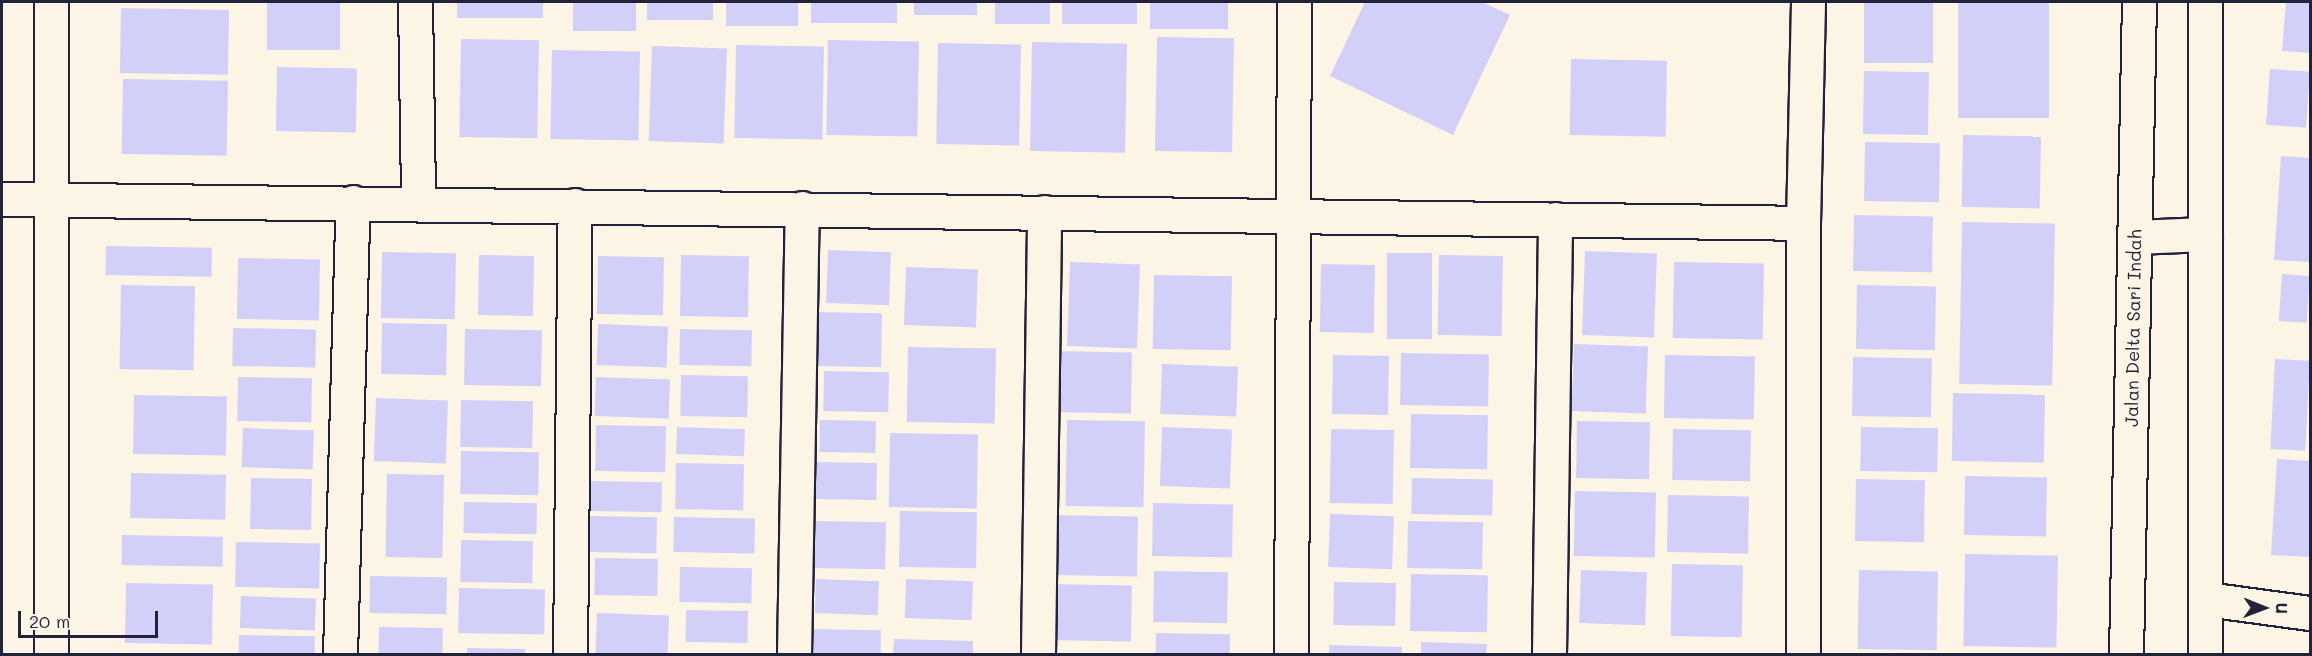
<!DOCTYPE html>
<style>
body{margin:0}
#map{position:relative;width:2312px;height:656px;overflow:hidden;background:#fcf5e5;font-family:Mali,sans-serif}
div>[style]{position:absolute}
.building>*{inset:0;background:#d2d0f9;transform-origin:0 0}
.roads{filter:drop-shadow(2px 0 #22223b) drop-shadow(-2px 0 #22223b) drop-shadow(0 2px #22223b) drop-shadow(0 -2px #22223b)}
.minor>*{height:33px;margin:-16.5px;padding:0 16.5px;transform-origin:16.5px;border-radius:16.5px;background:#fcf5e5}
span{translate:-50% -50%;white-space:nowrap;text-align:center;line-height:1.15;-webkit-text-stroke:4.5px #fcf5e5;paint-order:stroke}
.street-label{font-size:18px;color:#22223b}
.frame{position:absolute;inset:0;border:3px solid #22223b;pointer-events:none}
.north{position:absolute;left:2234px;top:578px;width:60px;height:60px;-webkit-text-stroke:4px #fcf5e5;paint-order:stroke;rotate:91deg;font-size:16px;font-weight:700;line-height:24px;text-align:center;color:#22223b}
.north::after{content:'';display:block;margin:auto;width:21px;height:27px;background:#22223b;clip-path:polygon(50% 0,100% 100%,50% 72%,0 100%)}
.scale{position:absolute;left:18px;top:611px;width:140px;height:27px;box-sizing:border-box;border:3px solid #22223b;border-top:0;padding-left:8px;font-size:18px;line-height:21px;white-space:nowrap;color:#22223b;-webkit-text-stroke:4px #fcf5e5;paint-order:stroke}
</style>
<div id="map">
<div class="building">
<i style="left:267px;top:2px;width:73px;height:48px"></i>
<i style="left:457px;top:2px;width:86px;height:16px"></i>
<i style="left:573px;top:2px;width:63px;height:29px"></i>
<i style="left:647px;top:2px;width:66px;height:18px"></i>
<i style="left:726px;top:2px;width:72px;height:24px"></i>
<i style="left:811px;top:2px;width:86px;height:21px"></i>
<i style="left:914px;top:2px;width:63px;height:13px"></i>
<i style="left:995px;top:2px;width:55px;height:22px"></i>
<i style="left:1062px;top:2px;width:75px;height:22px"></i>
<i style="left:1150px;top:2px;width:78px;height:27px"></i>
<i style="clip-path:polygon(1365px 2px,1482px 2px,1510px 15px,1453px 135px,1330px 76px)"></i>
<i style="left:1864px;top:2px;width:69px;height:61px"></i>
<i style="left:1958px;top:2px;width:91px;height:116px"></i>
<i style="clip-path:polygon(2286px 2px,2310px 2px,2310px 53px,2282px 51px)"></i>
<i style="left:121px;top:8px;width:108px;height:65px;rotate:1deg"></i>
<i style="left:1157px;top:37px;width:77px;height:114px;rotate:1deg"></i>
<i style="left:461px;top:39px;width:78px;height:98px;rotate:1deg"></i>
<i style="left:828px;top:40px;width:91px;height:95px;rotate:1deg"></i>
<i style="left:1032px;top:42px;width:95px;height:109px;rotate:1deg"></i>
<i style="left:938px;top:43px;width:83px;height:101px;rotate:1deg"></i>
<i style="left:736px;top:45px;width:88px;height:93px;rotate:1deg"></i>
<i style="left:652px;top:46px;width:75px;height:95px;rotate:2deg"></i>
<i style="left:552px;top:50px;width:88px;height:89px;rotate:1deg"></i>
<i style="left:1571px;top:59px;width:96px;height:76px;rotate:1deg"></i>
<i style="left:277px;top:67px;width:80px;height:64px;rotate:1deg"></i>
<i style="left:2270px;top:69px;width:40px;height:56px;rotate:4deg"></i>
<i style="left:1864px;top:71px;width:65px;height:63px;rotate:1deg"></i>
<i style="left:123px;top:79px;width:105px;height:75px;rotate:1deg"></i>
<i style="left:1963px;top:135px;width:78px;height:72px;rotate:1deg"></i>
<i style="left:1865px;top:142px;width:75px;height:59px;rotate:1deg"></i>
<i style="clip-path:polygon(2281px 156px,2310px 158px,2310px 262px,2274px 260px)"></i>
<i style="left:1854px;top:215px;width:79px;height:56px;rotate:1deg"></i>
<i style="left:1962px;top:222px;width:93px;height:162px;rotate:1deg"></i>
<i style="left:106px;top:246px;width:106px;height:29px;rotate:1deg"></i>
<i style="left:828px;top:250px;width:63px;height:53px;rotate:2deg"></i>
<i style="left:1585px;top:251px;width:72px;height:84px;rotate:2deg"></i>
<i style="left:382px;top:252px;width:74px;height:66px;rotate:1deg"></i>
<i style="left:1387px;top:253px;width:45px;height:86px"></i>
<i style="left:479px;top:255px;width:55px;height:60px;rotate:1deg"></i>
<i style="left:681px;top:255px;width:68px;height:61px;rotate:1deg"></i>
<i style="left:1439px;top:255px;width:64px;height:80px;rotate:1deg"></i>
<i style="left:598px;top:256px;width:66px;height:58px;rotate:1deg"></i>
<i style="left:238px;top:258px;width:82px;height:61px;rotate:1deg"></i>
<i style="left:1070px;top:262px;width:70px;height:84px;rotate:2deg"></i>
<i style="left:1674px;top:262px;width:90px;height:76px;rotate:1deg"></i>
<i style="left:1321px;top:264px;width:54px;height:68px;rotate:1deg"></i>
<i style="left:906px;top:267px;width:72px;height:58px;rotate:2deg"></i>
<i style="left:2282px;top:274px;width:28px;height:47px;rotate:4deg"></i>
<i style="left:1154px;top:275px;width:78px;height:74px;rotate:1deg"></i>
<i style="left:121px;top:285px;width:74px;height:84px;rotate:1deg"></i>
<i style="left:1857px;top:285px;width:79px;height:64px;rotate:1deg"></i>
<i style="left:816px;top:312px;width:66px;height:54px;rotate:1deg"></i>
<i style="left:382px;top:323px;width:65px;height:51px;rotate:1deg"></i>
<i style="left:598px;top:324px;width:70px;height:41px;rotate:2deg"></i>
<i style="left:233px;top:328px;width:83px;height:38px;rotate:1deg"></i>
<i style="left:465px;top:329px;width:77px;height:56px;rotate:1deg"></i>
<i style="left:680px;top:329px;width:72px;height:36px;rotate:1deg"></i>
<i style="left:1574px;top:344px;width:74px;height:67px;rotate:2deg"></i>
<i style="left:908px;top:347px;width:88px;height:75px;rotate:1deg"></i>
<i style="left:1051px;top:351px;width:81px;height:61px;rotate:1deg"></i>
<i style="left:1401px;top:353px;width:88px;height:52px;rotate:1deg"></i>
<i style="left:1333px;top:355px;width:56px;height:59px;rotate:1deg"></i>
<i style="left:1665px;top:355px;width:90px;height:63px;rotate:1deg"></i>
<i style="left:1853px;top:357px;width:79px;height:59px;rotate:1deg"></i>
<i style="left:2275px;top:359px;width:35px;height:90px;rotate:3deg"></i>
<i style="left:1162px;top:364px;width:76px;height:50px;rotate:2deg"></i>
<i style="left:824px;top:371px;width:65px;height:40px;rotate:1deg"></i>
<i style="left:681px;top:375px;width:67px;height:41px;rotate:1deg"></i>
<i style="left:238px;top:377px;width:74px;height:44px;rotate:1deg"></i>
<i style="left:596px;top:377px;width:74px;height:39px;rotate:2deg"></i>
<i style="left:1953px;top:393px;width:92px;height:68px;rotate:1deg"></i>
<i style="left:134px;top:395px;width:93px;height:59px;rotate:1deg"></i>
<i style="left:376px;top:398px;width:72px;height:63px;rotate:2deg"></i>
<i style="left:461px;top:400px;width:72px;height:47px;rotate:1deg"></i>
<i style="left:1411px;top:414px;width:77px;height:54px;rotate:1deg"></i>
<i style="left:820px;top:420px;width:56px;height:32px;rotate:1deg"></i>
<i style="left:1067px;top:420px;width:78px;height:86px;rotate:1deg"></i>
<i style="left:1577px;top:421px;width:73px;height:57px;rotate:1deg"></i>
<i style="left:596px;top:425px;width:70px;height:46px;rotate:1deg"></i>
<i style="left:677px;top:427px;width:68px;height:27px;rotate:2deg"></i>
<i style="left:1162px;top:427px;width:70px;height:59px;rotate:2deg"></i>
<i style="left:1861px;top:427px;width:77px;height:44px;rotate:1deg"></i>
<i style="left:243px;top:428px;width:71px;height:39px;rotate:2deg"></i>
<i style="left:1331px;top:429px;width:63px;height:74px;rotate:1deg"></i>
<i style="left:1673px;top:429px;width:78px;height:51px;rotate:1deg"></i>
<i style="left:890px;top:433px;width:88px;height:74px;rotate:1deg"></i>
<i style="left:461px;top:451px;width:78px;height:43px;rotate:1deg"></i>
<i style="clip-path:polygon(2277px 459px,2310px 461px,2310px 557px,2271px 555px)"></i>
<i style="left:813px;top:462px;width:64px;height:37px;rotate:1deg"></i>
<i style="left:676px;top:463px;width:68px;height:46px;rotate:1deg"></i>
<i style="left:131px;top:473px;width:95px;height:45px;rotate:1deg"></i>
<i style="left:387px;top:474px;width:57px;height:83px;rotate:1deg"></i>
<i style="left:1965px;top:476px;width:82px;height:59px;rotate:1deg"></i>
<i style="left:251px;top:478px;width:61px;height:51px;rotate:1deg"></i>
<i style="left:1412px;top:478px;width:81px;height:36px;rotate:1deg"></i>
<i style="left:1856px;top:479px;width:69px;height:62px;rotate:1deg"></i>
<i style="left:591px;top:481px;width:71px;height:30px;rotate:1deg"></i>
<i style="left:1575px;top:491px;width:81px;height:65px;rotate:1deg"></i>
<i style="left:1668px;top:495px;width:81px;height:57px;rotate:1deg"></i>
<i style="left:464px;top:502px;width:73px;height:31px;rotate:1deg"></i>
<i style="left:1153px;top:503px;width:80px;height:53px;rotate:1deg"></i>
<i style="left:900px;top:511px;width:77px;height:56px;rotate:1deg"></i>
<i style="left:1330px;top:514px;width:64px;height:53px;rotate:2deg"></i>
<i style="left:1053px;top:515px;width:85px;height:60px;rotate:1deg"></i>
<i style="left:589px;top:516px;width:68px;height:36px;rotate:1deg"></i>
<i style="left:674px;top:517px;width:81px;height:35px;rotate:1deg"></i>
<i style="left:814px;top:521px;width:72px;height:47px;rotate:1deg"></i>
<i style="left:1408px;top:521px;width:75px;height:47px;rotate:1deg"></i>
<i style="left:122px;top:535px;width:101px;height:30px;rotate:1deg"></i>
<i style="left:461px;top:540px;width:72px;height:42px;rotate:1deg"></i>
<i style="left:236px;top:542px;width:84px;height:45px;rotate:1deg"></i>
<i style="left:1965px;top:554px;width:93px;height:92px;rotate:1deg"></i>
<i style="left:595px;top:558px;width:63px;height:37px;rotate:1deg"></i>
<i style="left:1672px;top:564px;width:71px;height:72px;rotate:1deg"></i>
<i style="left:680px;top:567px;width:72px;height:35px;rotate:1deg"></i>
<i style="left:1581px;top:570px;width:66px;height:53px;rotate:2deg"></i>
<i style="left:1859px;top:570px;width:79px;height:79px;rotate:1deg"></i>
<i style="left:1154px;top:571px;width:74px;height:51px;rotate:1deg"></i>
<i style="left:1411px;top:574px;width:77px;height:57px;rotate:1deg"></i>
<i style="left:370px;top:576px;width:77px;height:37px;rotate:1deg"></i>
<i style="left:816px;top:579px;width:63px;height:34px;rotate:2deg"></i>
<i style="left:906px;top:579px;width:67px;height:39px;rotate:2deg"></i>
<i style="left:1334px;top:582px;width:62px;height:43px;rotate:1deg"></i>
<i style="left:126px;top:583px;width:87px;height:60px;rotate:1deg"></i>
<i style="left:1049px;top:584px;width:83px;height:56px;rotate:1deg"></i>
<i style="left:459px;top:588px;width:86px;height:45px;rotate:1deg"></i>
<i style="left:241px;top:596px;width:75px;height:32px;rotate:2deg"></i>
<i style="left:686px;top:610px;width:62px;height:32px;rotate:1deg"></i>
<i style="left:597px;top:613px;width:72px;height:41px;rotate:2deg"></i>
<i style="left:379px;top:627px;width:64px;height:27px;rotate:1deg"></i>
<i style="left:813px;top:629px;width:68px;height:25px;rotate:1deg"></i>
<i style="left:1156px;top:633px;width:74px;height:21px;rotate:1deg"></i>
<i style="left:239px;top:635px;width:76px;height:19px;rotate:1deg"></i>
<i style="clip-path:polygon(894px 639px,973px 641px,973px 654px,893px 654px)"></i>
<i style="clip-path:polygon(1421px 642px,1487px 644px,1486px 654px,1421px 654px)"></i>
<i style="clip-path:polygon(1329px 645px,1402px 647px,1402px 654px,1329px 654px)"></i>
<i style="clip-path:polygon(467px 648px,525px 649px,525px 654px,467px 654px)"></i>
</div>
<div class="roads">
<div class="minor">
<i style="left:51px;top:2px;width:652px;rotate:90deg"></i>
<i style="left:415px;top:2px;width:201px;rotate:89.1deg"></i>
<i style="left:2205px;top:2px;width:652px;rotate:90deg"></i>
<i style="left:2px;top:199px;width:1801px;rotate:0.76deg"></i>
<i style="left:2135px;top:237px;width:70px;rotate:-2.5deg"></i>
<i style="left:2206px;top:599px;width:105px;rotate:7.7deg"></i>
<i style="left:340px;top:654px;width:452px;rotate:-88.4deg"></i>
<i style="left:570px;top:654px;width:449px;rotate:-89.4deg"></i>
<i style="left:794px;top:654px;width:446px;rotate:-89deg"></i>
<i style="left:1038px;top:654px;width:442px;rotate:-89.2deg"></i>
<i style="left:1291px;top:654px;width:652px;rotate:-89.74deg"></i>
<i style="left:1549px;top:654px;width:435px;rotate:-89.2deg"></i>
<i style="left:1803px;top:654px;width:431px;rotate:-90deg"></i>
<i style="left:1803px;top:223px;width:221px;rotate:-88.7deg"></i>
<i style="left:2126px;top:654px;width:652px;rotate:-88.86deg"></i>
</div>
</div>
<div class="street-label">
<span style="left:2133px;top:328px;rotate:-89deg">Jalan Delta Sari Indah</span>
</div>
<div class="frame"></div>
<div class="north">U</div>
<div class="scale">20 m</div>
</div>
